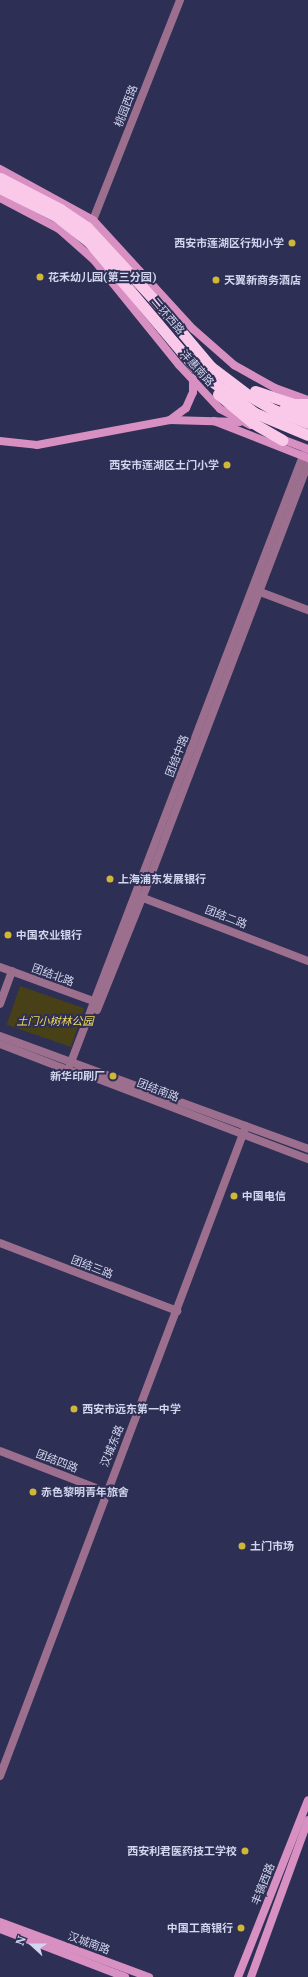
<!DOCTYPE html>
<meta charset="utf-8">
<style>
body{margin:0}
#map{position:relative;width:308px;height:1977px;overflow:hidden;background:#2d2f54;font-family:Merriweather,"Noto Sans SC",serif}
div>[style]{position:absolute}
.green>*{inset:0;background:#484117;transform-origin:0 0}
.tertiary>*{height:8px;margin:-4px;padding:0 4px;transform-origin:4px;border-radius:4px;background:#9c6f8e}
.secondary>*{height:8px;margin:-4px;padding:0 4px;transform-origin:4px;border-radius:4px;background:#d790c1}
.trunk>*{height:11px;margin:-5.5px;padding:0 5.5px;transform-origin:5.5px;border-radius:5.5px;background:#fac9ea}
.trunk-bridge>*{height:11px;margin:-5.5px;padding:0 5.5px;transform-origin:5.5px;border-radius:5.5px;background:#fac9ea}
.dots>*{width:11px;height:11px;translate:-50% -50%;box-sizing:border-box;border:2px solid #2d2f54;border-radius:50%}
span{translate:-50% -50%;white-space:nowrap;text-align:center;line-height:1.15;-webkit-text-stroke:4px #2d2f54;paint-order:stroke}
.street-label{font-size:11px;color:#d2d5ed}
.poi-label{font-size:11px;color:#d2d5ed;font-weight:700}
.right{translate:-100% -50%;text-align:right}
.left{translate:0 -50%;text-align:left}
.park-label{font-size:11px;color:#f3db57;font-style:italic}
.north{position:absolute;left:12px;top:1925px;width:40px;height:40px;-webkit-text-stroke:3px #2d2f54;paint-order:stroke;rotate:291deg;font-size:11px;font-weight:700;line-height:16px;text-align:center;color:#d2d5ed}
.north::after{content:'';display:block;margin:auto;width:14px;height:18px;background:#d2d5ed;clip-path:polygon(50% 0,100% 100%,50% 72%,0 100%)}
</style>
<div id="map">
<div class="green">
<i style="left:20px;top:986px;width:68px;height:41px;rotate:19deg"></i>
</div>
<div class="tertiary">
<i style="left:93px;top:220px;width:237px;rotate:-68.4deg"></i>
<i style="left:255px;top:590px;width:57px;rotate:20.7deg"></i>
<i style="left:138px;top:896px;width:182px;rotate:20.9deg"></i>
<i style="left:0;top:967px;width:105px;rotate:20deg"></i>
<i style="left:0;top:1004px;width:35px;rotate:-70deg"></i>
<i style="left:97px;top:1010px;width:131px;rotate:-68.1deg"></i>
<i style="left:146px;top:888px;width:454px;rotate:-69.1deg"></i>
<i style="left:0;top:1036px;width:328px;rotate:20.1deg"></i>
<i style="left:0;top:1044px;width:78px;rotate:21deg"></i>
<i style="left:73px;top:1072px;width:7px"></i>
<i style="left:80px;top:1072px;width:244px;rotate:20.9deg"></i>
<i style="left:68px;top:1070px;width:657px;rotate:-69.06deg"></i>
<i style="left:303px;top:456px;width:7px;rotate:-45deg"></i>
<i style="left:0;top:1243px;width:190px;rotate:21deg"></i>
<i style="left:0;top:1451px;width:114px;rotate:21.1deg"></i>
<i style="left:0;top:1776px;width:695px;rotate:-69.27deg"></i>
</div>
<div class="secondary">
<i style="left:0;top:169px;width:106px;rotate:28.7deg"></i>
<i style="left:93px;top:220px;width:148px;rotate:47.5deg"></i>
<i style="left:193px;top:329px;width:55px;rotate:41.3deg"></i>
<i style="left:234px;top:365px;width:47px;rotate:29.3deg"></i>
<i style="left:275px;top:388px;width:35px;rotate:20deg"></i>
<i style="left:0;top:198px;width:67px;rotate:27.7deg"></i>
<i style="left:59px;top:229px;width:47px;rotate:41.5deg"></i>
<i style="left:94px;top:260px;width:135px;rotate:51deg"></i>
<i style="left:179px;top:365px;width:60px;rotate:47deg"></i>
<i style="left:220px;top:409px;width:34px;rotate:28deg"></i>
<i style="left:170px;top:420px;width:20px;rotate:-37deg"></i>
<i style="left:186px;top:408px;width:17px;rotate:-66deg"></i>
<i style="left:193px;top:392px;width:14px;rotate:-90deg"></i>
<i style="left:214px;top:421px;width:101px;rotate:21.5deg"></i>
<i style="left:279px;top:438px;width:31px;rotate:21deg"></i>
<i style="left:0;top:441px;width:37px;rotate:6deg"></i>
<i style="left:37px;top:445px;width:135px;rotate:-10.6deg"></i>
<i style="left:170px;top:420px;width:69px;rotate:1.7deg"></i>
<i style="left:0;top:1922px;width:159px;rotate:20.3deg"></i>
<i style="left:0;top:1929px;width:134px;rotate:21deg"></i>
<i style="left:238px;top:1977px;width:190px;rotate:-68.4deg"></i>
<i style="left:251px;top:1977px;width:167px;rotate:-70deg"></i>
</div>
<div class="trunk">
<i style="left:0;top:178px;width:68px;rotate:27.3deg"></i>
<i style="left:60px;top:209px;width:32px;rotate:34deg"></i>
<i style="left:87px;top:227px;width:105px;rotate:47.3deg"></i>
<i style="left:158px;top:304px;width:82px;rotate:49.9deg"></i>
<i style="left:211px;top:367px;width:46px;rotate:37.1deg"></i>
<i style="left:248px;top:395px;width:30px;rotate:30deg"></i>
<i style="left:274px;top:410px;width:36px;rotate:21deg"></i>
<i style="left:56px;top:216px;width:42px;rotate:38.2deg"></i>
<i style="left:89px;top:242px;width:169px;rotate:49.8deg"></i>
<i style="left:198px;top:371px;width:71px;rotate:36.4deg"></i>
<i style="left:255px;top:413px;width:57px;rotate:22.5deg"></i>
<i style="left:255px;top:391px;width:41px;rotate:18.4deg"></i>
<i style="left:294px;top:404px;width:14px"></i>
<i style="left:218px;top:394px;width:45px;rotate:39.6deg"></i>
<i style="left:253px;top:423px;width:34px;rotate:30deg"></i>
<i style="left:285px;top:407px;width:24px;rotate:19deg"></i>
</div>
<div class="trunk-bridge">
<i style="left:0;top:188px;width:63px;rotate:26.6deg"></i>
</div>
<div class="dots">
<i style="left:292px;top:243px;background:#cfb837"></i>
<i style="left:40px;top:277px;background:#cfb837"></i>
<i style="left:216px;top:280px;background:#cfb837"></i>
<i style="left:227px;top:465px;background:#cfb837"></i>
<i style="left:110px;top:879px;background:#cfb837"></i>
<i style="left:8px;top:935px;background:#cfb837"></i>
<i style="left:113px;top:1076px;background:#cfb837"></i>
<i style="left:234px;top:1196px;background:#cfb837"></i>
<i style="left:74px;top:1409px;background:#cfb837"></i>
<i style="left:33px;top:1492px;background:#cfb837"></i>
<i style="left:242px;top:1546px;background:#cfb837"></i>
<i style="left:245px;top:1851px;background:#cfb837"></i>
<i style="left:241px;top:1928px;background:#cfb837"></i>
</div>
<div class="street-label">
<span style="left:126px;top:106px;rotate:-69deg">桃园西路</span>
<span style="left:168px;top:316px;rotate:50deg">二环西路</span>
<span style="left:197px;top:368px;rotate:48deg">沣惠南路</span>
<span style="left:177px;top:756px;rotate:-69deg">团结中路</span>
<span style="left:226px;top:917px;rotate:21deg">团结二路</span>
<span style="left:53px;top:975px;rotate:20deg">团结北路</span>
<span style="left:158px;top:1090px;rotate:21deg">团结南路</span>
<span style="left:92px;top:1267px;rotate:21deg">团结三路</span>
<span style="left:112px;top:1446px;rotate:-68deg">汉城东路</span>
<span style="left:57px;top:1461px;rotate:21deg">团结四路</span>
<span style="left:263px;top:1884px;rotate:-68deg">丰镐西路</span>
<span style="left:89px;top:1943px;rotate:20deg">汉城南路</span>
</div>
<div class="poi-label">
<span class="right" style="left:284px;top:243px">西安市莲湖区行知小学</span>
<span class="left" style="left:48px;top:277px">花禾幼儿园(第三分园)</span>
<span class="left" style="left:224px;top:280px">天翼新商务酒店</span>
<span class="right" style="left:219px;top:465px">西安市莲湖区土门小学</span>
<span class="left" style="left:118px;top:879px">上海浦东发展银行</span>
<span class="left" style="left:16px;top:935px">中国农业银行</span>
<span class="right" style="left:105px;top:1076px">新华印刷厂</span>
<span class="left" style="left:242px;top:1196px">中国电信</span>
<span class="left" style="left:82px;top:1409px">西安市远东第一中学</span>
<span class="left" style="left:41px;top:1492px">赤色黎明青年旅舍</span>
<span class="left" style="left:250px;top:1546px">土门市场</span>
<span class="right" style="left:237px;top:1851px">西安利君医药技工学校</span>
<span class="right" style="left:233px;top:1928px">中国工商银行</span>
</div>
<div class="park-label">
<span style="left:55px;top:1021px">土门小树林公园</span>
</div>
<div class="north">N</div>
</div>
